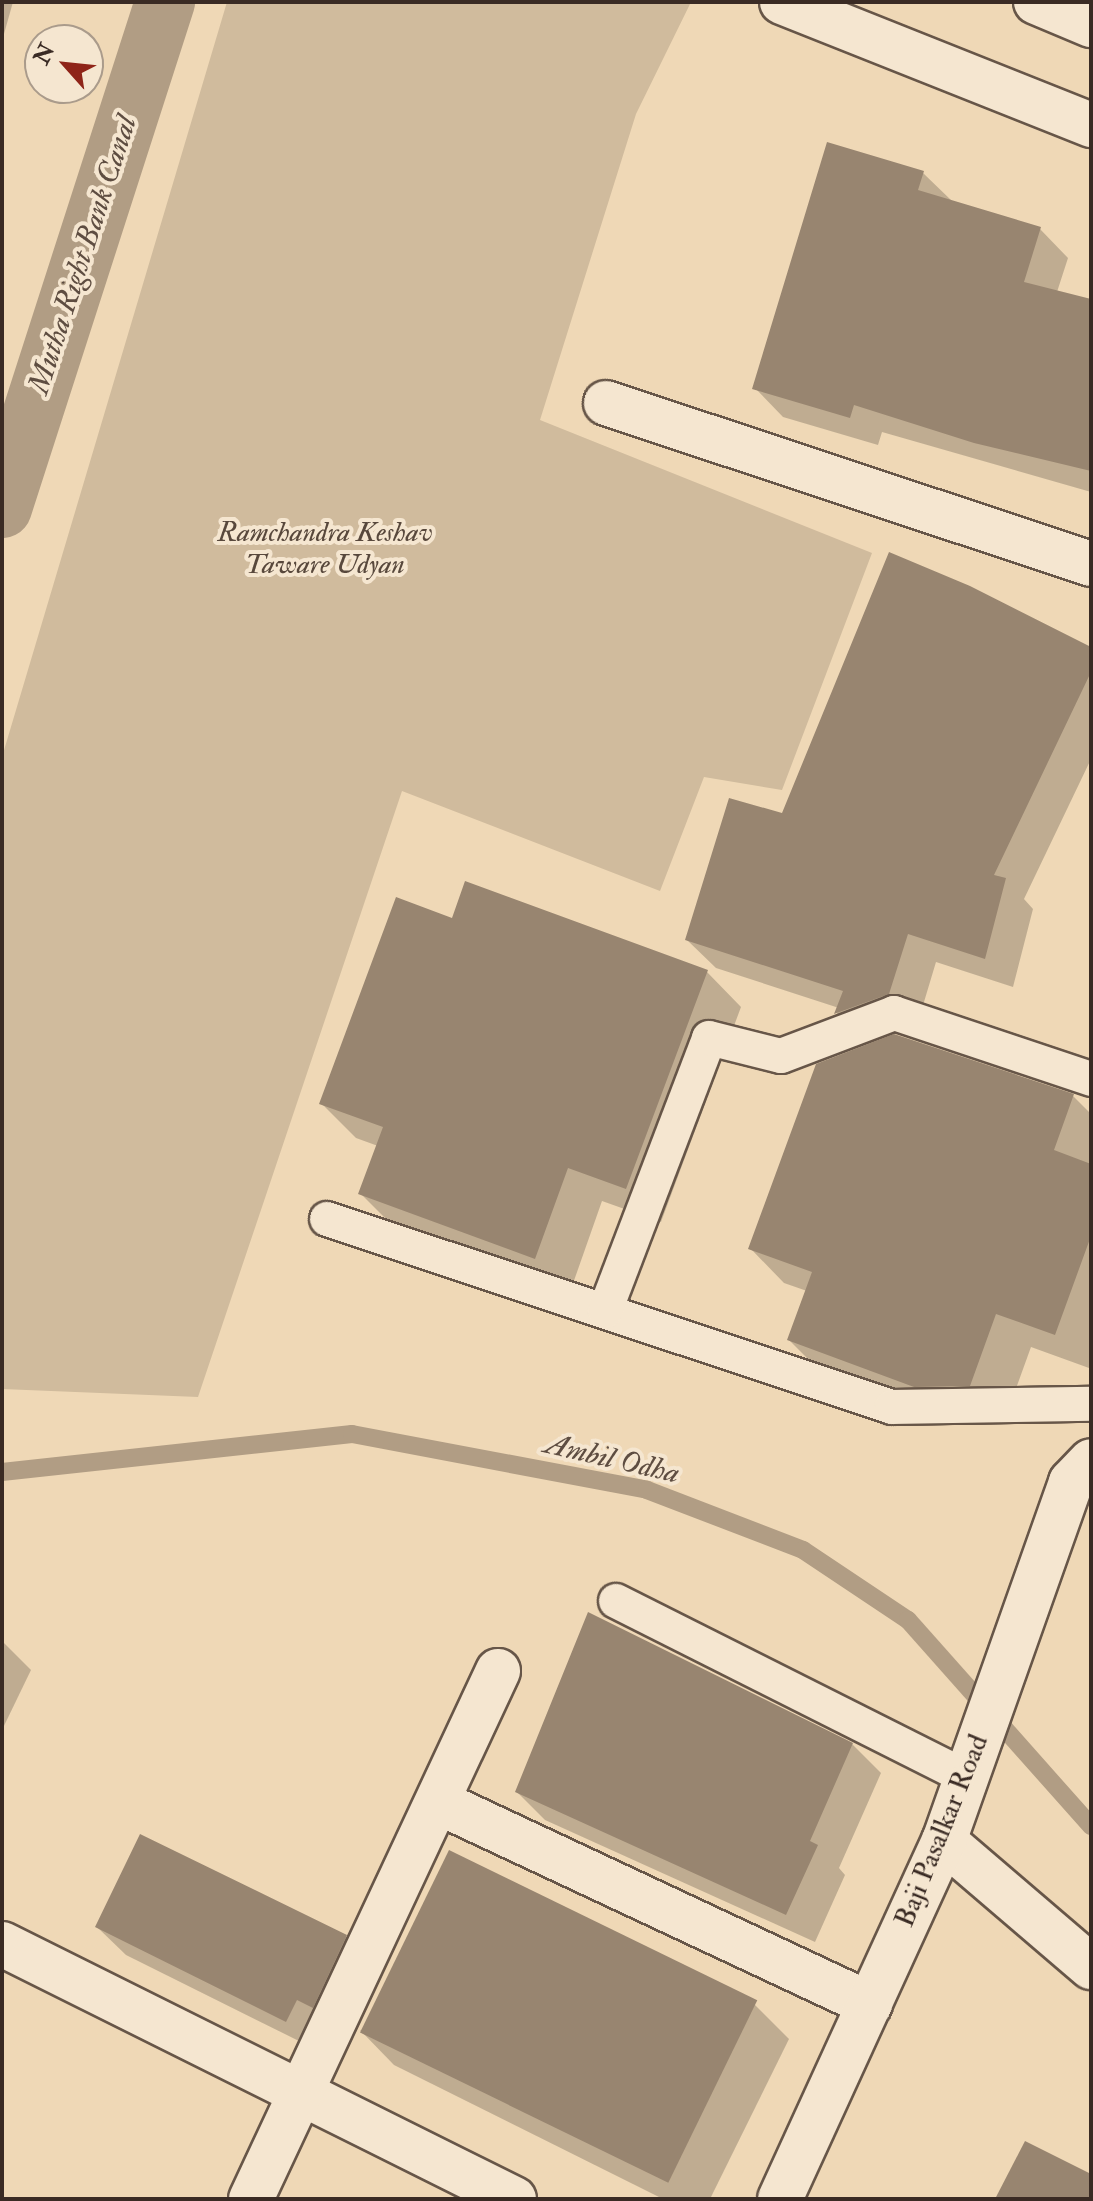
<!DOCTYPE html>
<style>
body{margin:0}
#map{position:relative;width:1093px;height:2201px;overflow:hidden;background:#efd8b6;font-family:"IM FELL Double Pica",serif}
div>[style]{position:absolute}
.green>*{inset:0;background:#d0bb9d}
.shadow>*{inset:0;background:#0003}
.stream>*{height:18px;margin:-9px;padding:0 9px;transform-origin:9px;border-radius:9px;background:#b19d84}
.canal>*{height:60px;margin:-30px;padding:0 30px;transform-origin:30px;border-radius:30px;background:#b19d84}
.building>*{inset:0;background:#988570;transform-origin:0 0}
.roads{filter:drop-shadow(2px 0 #675648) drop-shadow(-2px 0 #675648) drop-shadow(0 2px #675648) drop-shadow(0 -2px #675648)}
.lane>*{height:34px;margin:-17px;padding:0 17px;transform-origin:17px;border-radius:17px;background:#f5e6d0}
.street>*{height:44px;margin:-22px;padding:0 22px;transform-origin:22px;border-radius:22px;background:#f5e6d0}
.secondary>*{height:44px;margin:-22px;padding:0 22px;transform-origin:22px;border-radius:22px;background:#f5e6d0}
span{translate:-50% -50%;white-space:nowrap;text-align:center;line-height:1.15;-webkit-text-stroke:8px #f5e6d0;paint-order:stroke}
.park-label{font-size:28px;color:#58483c;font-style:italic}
.street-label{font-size:28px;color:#3a2b24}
.water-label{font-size:30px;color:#5e4d41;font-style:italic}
.frame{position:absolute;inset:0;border:4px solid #3a2b24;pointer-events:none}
.north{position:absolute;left:24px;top:24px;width:80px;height:80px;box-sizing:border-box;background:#f5e6d0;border:2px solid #aa9b8b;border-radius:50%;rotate:297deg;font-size:22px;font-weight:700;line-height:32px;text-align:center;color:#3a2b24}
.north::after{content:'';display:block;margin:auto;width:28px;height:36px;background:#8f2418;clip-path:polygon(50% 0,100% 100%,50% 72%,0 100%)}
</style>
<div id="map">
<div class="green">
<i style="clip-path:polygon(227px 2px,691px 2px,636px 114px,540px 420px,872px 553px,782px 790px,704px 777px,660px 891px,402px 791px,198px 1397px,2px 1389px,2px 757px)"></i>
</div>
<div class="shadow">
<i style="clip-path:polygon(2px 2px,13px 2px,2px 41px)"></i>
<i style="clip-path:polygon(923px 173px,952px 201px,1040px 229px,1068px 258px,1057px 292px,1091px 301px,1091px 492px,882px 432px,878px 445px,783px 417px,755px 388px)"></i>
<i style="clip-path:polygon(1091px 649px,1091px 759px,1024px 899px,1033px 909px,1013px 987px,936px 962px,918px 1022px,865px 1042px,837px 1014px,839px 1008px,716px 968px,687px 940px,784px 816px)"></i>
<i style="clip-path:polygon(707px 972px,741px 1007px,661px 1222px,602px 1201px,570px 1292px,395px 1228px,361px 1194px,378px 1146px,356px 1138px,321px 1103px)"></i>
<i style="clip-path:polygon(1073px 1096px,1091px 1114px,1089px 1368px,1031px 1347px,1005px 1419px,823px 1374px,789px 1340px,807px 1291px,784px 1283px,750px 1248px)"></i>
<i style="clip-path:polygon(2px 1641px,31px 1670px,2px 1730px)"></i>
<i style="clip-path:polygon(852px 1744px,881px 1773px,839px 1868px,845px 1875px,815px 1942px,545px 1820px,517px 1792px)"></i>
<i style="clip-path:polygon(97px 1927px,346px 1937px,374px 1965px,315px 2049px,126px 1955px)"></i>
<i style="clip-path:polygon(755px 2005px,789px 2039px,710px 2199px,663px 2199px,394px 2065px,360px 2030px)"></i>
</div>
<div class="stream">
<i style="left:2px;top:1472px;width:352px;rotate:-6.2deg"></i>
<i style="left:352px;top:1434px;width:300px;rotate:10.7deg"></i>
<i style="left:647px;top:1490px;width:167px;rotate:21deg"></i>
<i style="left:803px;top:1550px;width:126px;rotate:33.7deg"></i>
<i style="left:908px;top:1620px;width:276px;rotate:48.4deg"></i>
</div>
<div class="canal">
<i style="left:2px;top:508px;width:532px;rotate:-72.14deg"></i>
</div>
<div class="building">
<i style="clip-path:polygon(827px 142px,924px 171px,918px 190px,1041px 227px,1024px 282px,1091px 299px,1091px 471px,974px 443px,854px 405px,850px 418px,752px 389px)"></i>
<i style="clip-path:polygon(889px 552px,970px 586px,1091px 647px,1091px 672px,994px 875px,1006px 878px,985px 959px,908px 934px,889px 994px,834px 1014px,843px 991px,685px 940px,729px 798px,782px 813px)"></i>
<i style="clip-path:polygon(465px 881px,708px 970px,626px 1189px,568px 1168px,535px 1259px,358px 1194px,383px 1127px,319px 1104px,396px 897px,452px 918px)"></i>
<i style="clip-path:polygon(894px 1034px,1074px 1094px,1054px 1150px,1091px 1164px,1091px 1236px,1055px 1335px,996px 1314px,970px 1386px,914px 1387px,787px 1340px,812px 1272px,748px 1249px,816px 1064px)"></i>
<i style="clip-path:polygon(588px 1612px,853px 1743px,810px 1841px,818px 1845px,786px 1915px,515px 1792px)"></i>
<i style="clip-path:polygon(140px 1834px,347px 1935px,313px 2008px,297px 2000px,286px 2022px,95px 1927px)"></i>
<i style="left:449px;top:1850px;width:343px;height:203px;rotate:26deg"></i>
<i style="clip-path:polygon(1025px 2141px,1091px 2174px,1091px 2199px,995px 2199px)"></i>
</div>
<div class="roads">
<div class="lane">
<i style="left:327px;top:1219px;width:595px;rotate:18.4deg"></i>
<i style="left:892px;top:1407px;width:199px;rotate:-0.9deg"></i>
<i style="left:605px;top:1311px;width:292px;rotate:-69.1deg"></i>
<i style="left:709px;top:1038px;width:74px;rotate:14deg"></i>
<i style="left:781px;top:1056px;width:121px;rotate:-20.8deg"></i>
<i style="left:894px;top:1013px;width:208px;rotate:18.5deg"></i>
<i style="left:616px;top:1601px;width:392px;rotate:26.7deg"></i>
</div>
<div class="street">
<i style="left:606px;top:403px;width:511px;rotate:18.36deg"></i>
<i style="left:438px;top:1802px;width:477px;rotate:25.1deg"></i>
<i style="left:944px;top:1841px;width:194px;rotate:40.6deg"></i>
<i style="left:2px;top:1944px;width:572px;rotate:26.48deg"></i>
<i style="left:251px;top:2199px;width:583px;rotate:-64.93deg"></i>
<i style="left:780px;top:2199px;width:394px;rotate:-65.4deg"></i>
<i style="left:944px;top:1841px;width:381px;rotate:-70.5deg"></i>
<i style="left:1071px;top:1482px;width:29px;rotate:-46deg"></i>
</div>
<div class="secondary">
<i style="left:782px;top:2px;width:333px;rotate:21.7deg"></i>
<i style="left:1036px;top:2px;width:60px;rotate:22.7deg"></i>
</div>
</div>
<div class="park-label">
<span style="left:325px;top:549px">Ramchandra Keshav<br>Taware Udyan</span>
</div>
<div class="street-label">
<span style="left:942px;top:1831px;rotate:-68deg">Baji Pasalkar Road</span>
</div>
<div class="water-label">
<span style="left:83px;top:255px;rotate:-72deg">Mutha Right Bank Canal</span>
<span style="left:612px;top:1459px;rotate:13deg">Ambil Odha</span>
</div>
<div class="frame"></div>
<div class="north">N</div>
</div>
